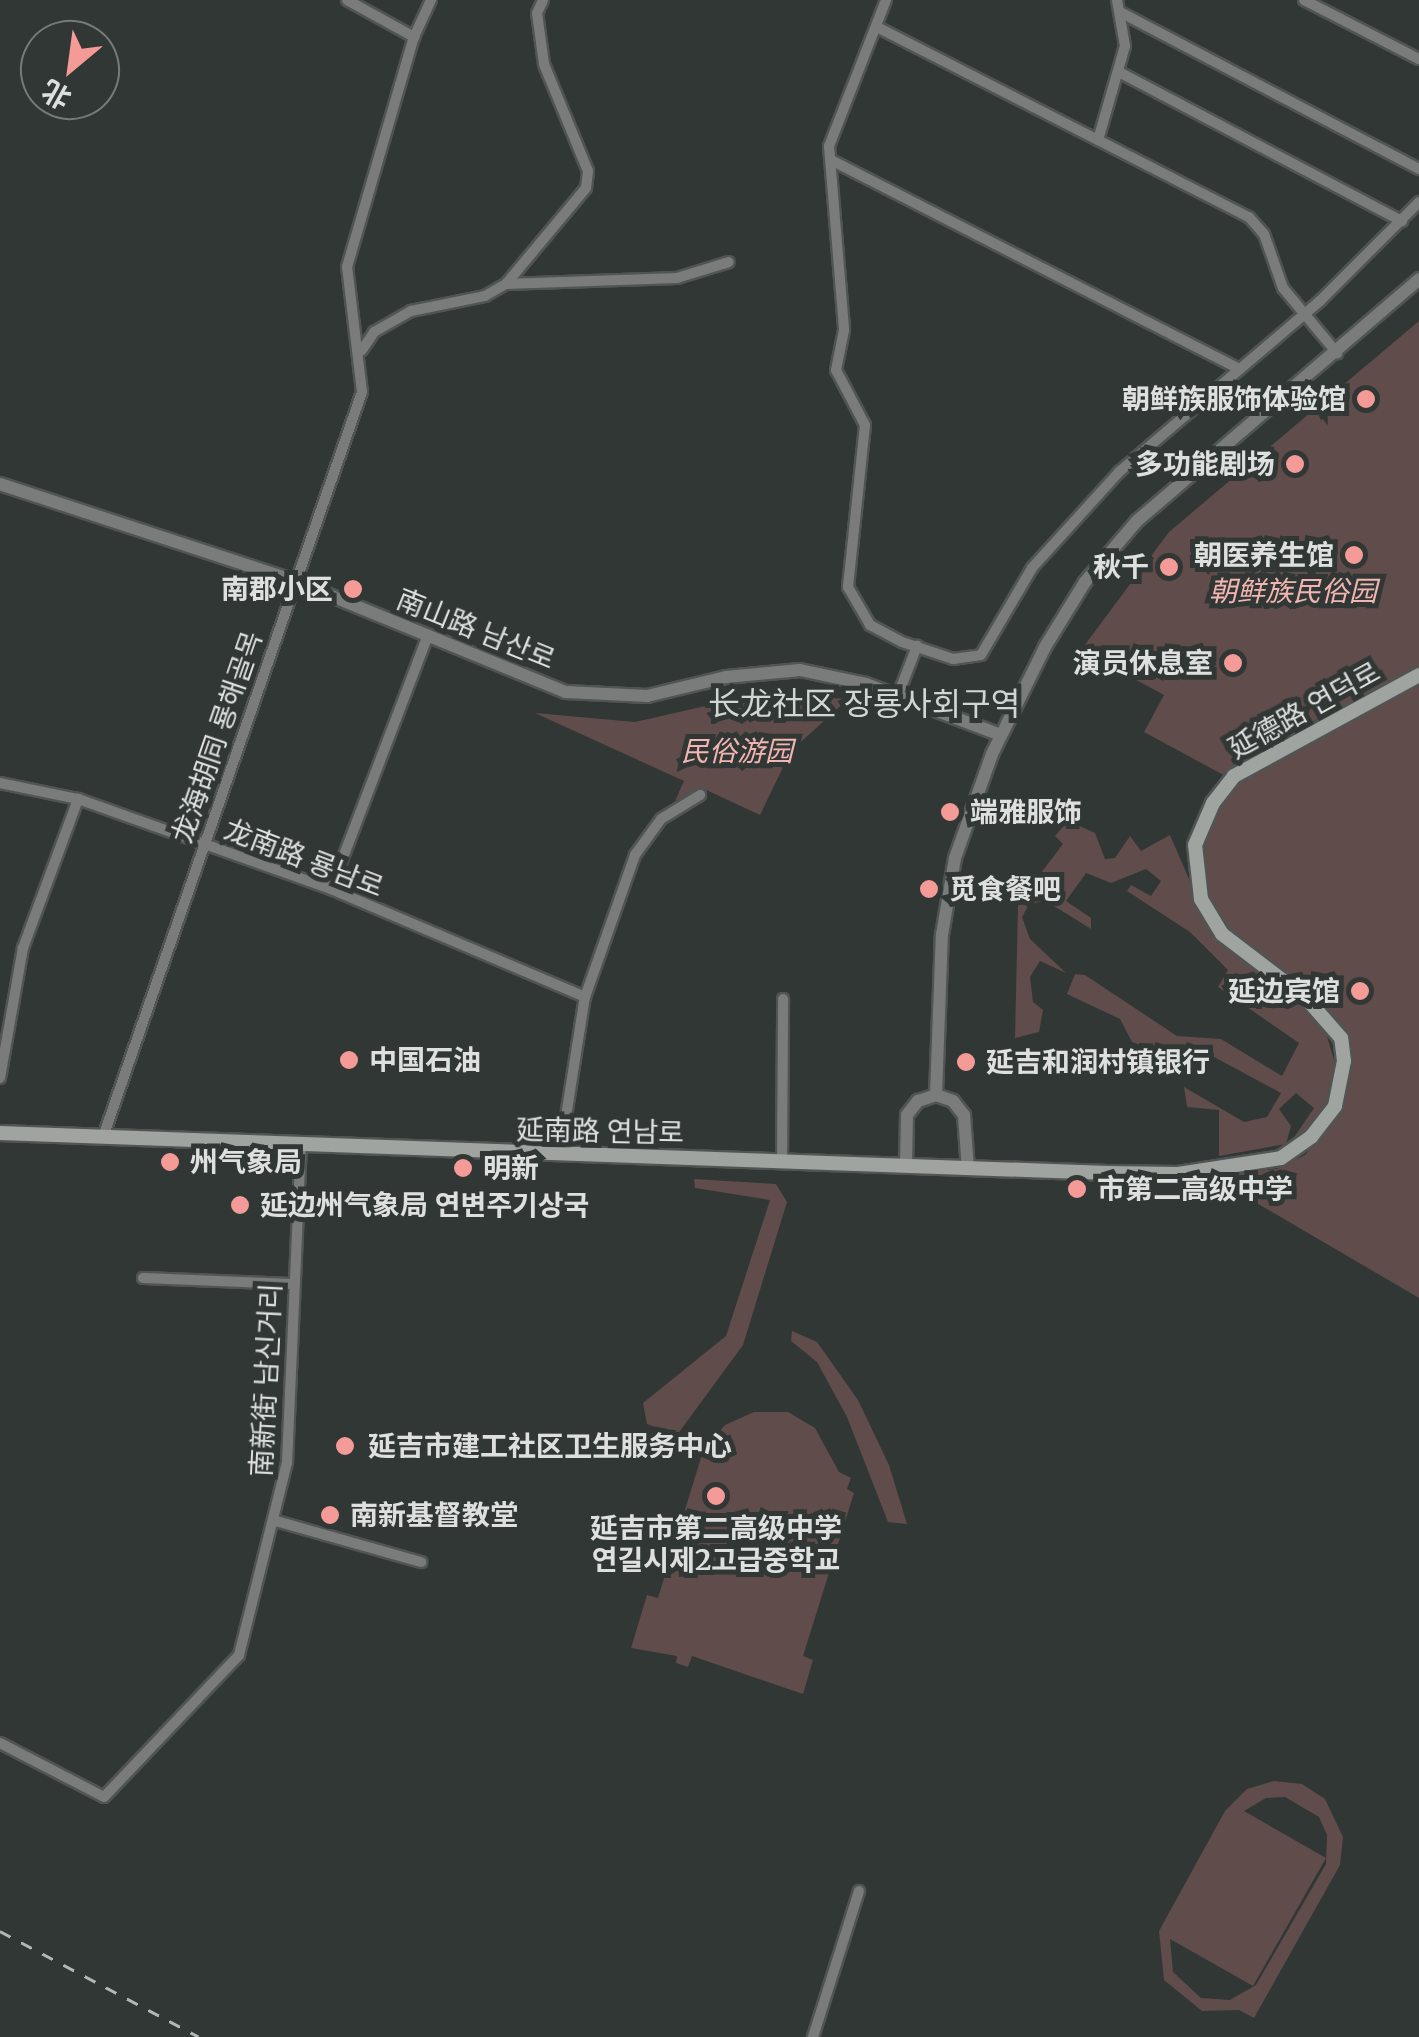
<!DOCTYPE html>
<meta charset="utf-8">
<style>
body{margin:0}
#map{position:relative;width:1419px;height:2037px;overflow:hidden;background:#313734;font-family:Merriweather,"Noto Sans SC","Noto Sans KR",serif}
div>[style]{position:absolute}
.green>*{inset:0;background:#604c4b}
.roads{filter:drop-shadow(2px 0 #505553) drop-shadow(-2px 0 #505553) drop-shadow(0 2px #505553) drop-shadow(0 -2px #505553)}
.minor>*{height:10px;margin:-5px;padding:0 5px;transform-origin:5px;border-radius:5px;background:#797c7b}
.tertiary>*{height:12px;margin:-6px;padding:0 6px;transform-origin:6px;border-radius:6px;background:#797c7b}
.secondary>*{height:14px;margin:-7px;padding:0 7px;transform-origin:7px;border-radius:7px;background:#9fa4a1}
.rail>*{height:2.5px;margin-top:-1.25px;transform-origin:0;background:repeating-linear-gradient(90deg,#b3b7b6 0 12px,transparent 0 24px)}
.dots>*{width:28px;height:28px;translate:-50% -50%;box-sizing:border-box;border:5px solid #313734;border-radius:50%}
span{translate:-50% -50%;white-space:nowrap;text-align:center;line-height:1.15;-webkit-text-stroke:10px #313734;paint-order:stroke}
.poi-label{font-size:28px;color:#dde0df;font-weight:700}
.right{translate:-100% -50%;text-align:right}
.left{translate:0 -50%;text-align:left}
.park-label{font-size:28px;color:#f3b5b1;font-style:italic}
.street-label{font-size:28px;color:#dde0df}
.quarter-label{font-size:32px;color:#d0d6d3}
.north{position:absolute;left:20px;top:20px;width:100px;height:100px;box-sizing:border-box;background:#313734;border:2px solid #767b78;border-radius:50%;rotate:209deg;font-size:28px;font-weight:700;line-height:40px;text-align:center;color:#dde0df}
.north::after{content:'';display:block;margin:auto;width:35px;height:45px;background:#f59b97;clip-path:polygon(50% 0,100% 100%,50% 72%,0 100%)}
</style>
<div id="map">
<div class="green">
<i style="clip-path:polygon(1419px 321px,1419px 667px,1273px 742px,1229px 778px,1144px 732px,1164px 695px,1081px 650px,1169px 532px)"></i>
<i style="clip-path:polygon(1419px 683px,1419px 1298px,1209px 1175px,1277px 1169px,1305px 1155px,1339px 1117px,1349px 1080px,1337px 1026px,1233px 939px,1199px 883px,1203px 827px,1240px 781px)"></i>
<i style="clip-path:polygon(758px 694px,848px 699px,791px 751px,760px 815px,702px 788px,675px 801px,684px 781px,535px 713px,635px 722px)"></i>
<i style="clip-path:polygon(1064px 819px,1095px 833px,1105px 859px,1115px 858px,1130px 836px,1141px 851px,1170px 835px,1214px 937px,1323px 1023px,1338px 1073px,1334px 1100px,1308px 1135px,1293px 1139px,1314px 1108px,1296px 1093px,1279px 1109px,1291px 1126px,1286px 1144px,1219px 1156px,1219px 1110px,1187px 1107px,1184px 1087px,1244px 1122px,1267px 1117px,1281px 1093px,1192px 1045px,1178px 1059px,1132px 1042px,1120px 1019px,1067px 994px,1075px 974px,1085px 975px,1177px 1036px,1221px 1039px,1282px 1076px,1299px 1043px,1218px 987px,1228px 970px,1190px 932px,1127px 891px,1131px 885px,1151px 896px,1161px 881px,1146px 869px,1111px 883px,1086px 873px,1066px 901px,1091px 918px,1091px 929px,1046px 901px,1029px 904px,1022px 917px,1030px 939px,1066px 973px,1040px 961px,1030px 977px,1033px 1002px,1043px 1010px,1039px 1032px,1015px 1038px,1018px 903px,1063px 844px,1055px 836px)"></i>
<i style="clip-path:polygon(694px 1179px,776px 1184px,787px 1202px,743px 1345px,677px 1435px,647px 1424px,643px 1403px,726px 1336px,770px 1200px,695px 1188px)"></i>
<i style="clip-path:polygon(792px 1331px,817px 1342px,858px 1400px,889px 1465px,907px 1524px,888px 1522px,847px 1417px,817px 1362px,791px 1341px)"></i>
<i style="clip-path:polygon(754px 1412px,788px 1412px,815px 1428px,839px 1472px,851px 1478px,847px 1489px,854px 1493px,803px 1656px,813px 1660px,803px 1694px,692px 1656px,688px 1667px,676px 1663px,677px 1656px,631px 1648px,647px 1595px,658px 1598px,703px 1451px,725px 1425px)"></i>
<i style="clip-path:polygon(evenodd,1274px 1781px,1302px 1784px,1325px 1799px,1343px 1837px,1340px 1865px,1254px 2018px,1239px 2010px,1202px 2011px,1164px 1980px,1159px 1931px,1225px 1811px,1247px 1789px,1274px 1781px,1285px 1797px,1319px 1817px,1327px 1835px,1326px 1864px,1256px 1985px,1230px 2000px,1201px 1998px,1173px 1972px,1170px 1939px,1253px 1986px,1326px 1858px,1244px 1811px,1266px 1798px,1285px 1797px)"></i>
</div>
<div class="roads">
<div class="minor">
<i style="left:347px;top:0;width:77px;rotate:28.9deg"></i>
<i style="left:886px;top:0;width:157px;rotate:111.3deg"></i>
<i style="left:829px;top:146px;width:185px;rotate:85.3deg"></i>
<i style="left:844px;top:330px;width:41px;rotate:101.3deg"></i>
<i style="left:836px;top:370px;width:62px;rotate:62.2deg"></i>
<i style="left:865px;top:425px;width:163px;rotate:96deg"></i>
<i style="left:848px;top:587px;width:44px;rotate:59.9deg"></i>
<i style="left:870px;top:625px;width:36px;rotate:28deg"></i>
<i style="left:902px;top:642px;width:54px;rotate:18.4deg"></i>
<i style="left:953px;top:659px;width:28px;rotate:-8deg"></i>
<i style="left:981px;top:655px;width:101px;rotate:-59.6deg"></i>
<i style="left:1032px;top:568px;width:130px;rotate:-47.8deg"></i>
<i style="left:1119px;top:472px;width:264px;rotate:-40.4deg"></i>
<i style="left:1320px;top:301px;width:140px;rotate:-45deg"></i>
<i style="left:1304px;top:0;width:129px;rotate:27.2deg"></i>
<i style="left:1120px;top:12px;width:338px;rotate:27.7deg"></i>
<i style="left:877px;top:27px;width:418px;rotate:27.1deg"></i>
<i style="left:1249px;top:217px;width:23px;rotate:49deg"></i>
<i style="left:1264px;top:234px;width:57px;rotate:70.6deg"></i>
<i style="left:1283px;top:288px;width:85px;rotate:50.3deg"></i>
<i style="left:1119px;top:72px;width:320px;rotate:27.8deg"></i>
<i style="left:1098px;top:140px;width:98px;rotate:-74deg"></i>
<i style="left:1125px;top:46px;width:47px;rotate:-99.9deg"></i>
<i style="left:831px;top:160px;width:457px;rotate:27.1deg"></i>
<i style="left:506px;top:284px;width:171px;rotate:-2deg"></i>
<i style="left:677px;top:278px;width:54px;rotate:-17.1deg"></i>
<i style="left:362px;top:350px;width:22px;rotate:-56deg"></i>
<i style="left:374px;top:332px;width:43px;rotate:-29.6deg"></i>
<i style="left:411px;top:311px;width:76px;rotate:-11.5deg"></i>
<i style="left:485px;top:296px;width:24px;rotate:-30deg"></i>
<i style="left:506px;top:284px;width:125px;rotate:-50.2deg"></i>
<i style="left:586px;top:188px;width:17px;rotate:-83deg"></i>
<i style="left:588px;top:171px;width:116px;rotate:-112.4deg"></i>
<i style="left:544px;top:64px;width:51px;rotate:-97.8deg"></i>
<i style="left:537px;top:13px;width:14px;rotate:-65deg"></i>
<i style="left:898px;top:695px;width:53px;rotate:-68.8deg"></i>
<i style="left:0;top:783px;width:80px;rotate:11.6deg"></i>
<i style="left:78px;top:799px;width:269px;rotate:19.6deg"></i>
<i style="left:331px;top:889px;width:276px;rotate:23deg"></i>
<i style="left:331px;top:889px;width:270px;rotate:-69.1deg"></i>
<i style="left:0;top:1078px;width:132px;rotate:-80deg"></i>
<i style="left:23px;top:948px;width:159px;rotate:-69.7deg"></i>
<i style="left:103px;top:1137px;width:789px;rotate:-70.83deg"></i>
<i style="left:362px;top:392px;width:126px;rotate:-96.8deg"></i>
<i style="left:347px;top:267px;width:240px;rotate:-73.8deg"></i>
<i style="left:414px;top:37px;width:41px;rotate:-65.3deg"></i>
<i style="left:560px;top:1154px;width:159px;rotate:-81deg"></i>
<i style="left:585px;top:997px;width:151px;rotate:-70.6deg"></i>
<i style="left:635px;top:855px;width:44px;rotate:-54.2deg"></i>
<i style="left:661px;top:819px;width:46px;rotate:-31.6deg"></i>
<i style="left:782px;top:1161px;width:162px;rotate:-89.6deg"></i>
<i style="left:143px;top:1278px;width:150px;rotate:2.3deg"></i>
<i style="left:276px;top:1521px;width:151px;rotate:15.8deg"></i>
<i style="left:0;top:1743px;width:117px;rotate:27.4deg"></i>
<i style="left:104px;top:1797px;width:196px;rotate:-46.4deg"></i>
<i style="left:239px;top:1655px;width:198px;rotate:-76deg"></i>
<i style="left:287px;top:1463px;width:318px;rotate:-87.5deg"></i>
<i style="left:813px;top:2037px;width:153px;rotate:-72.5deg"></i>
</div>
<div class="tertiary">
<i style="left:0;top:484px;width:311px;rotate:18.2deg"></i>
<i style="left:295px;top:581px;width:293px;rotate:22.3deg"></i>
<i style="left:566px;top:692px;width:81px;rotate:2.8deg"></i>
<i style="left:647px;top:696px;width:81px;rotate:-13.5deg"></i>
<i style="left:726px;top:677px;width:74px;rotate:-5.4deg"></i>
<i style="left:800px;top:670px;width:67px;rotate:12deg"></i>
<i style="left:866px;top:684px;width:144px;rotate:20.7deg"></i>
<i style="left:936px;top:1095px;width:160px;rotate:-87.9deg"></i>
<i style="left:942px;top:935px;width:78px;rotate:-80.4deg"></i>
<i style="left:955px;top:858px;width:110px;rotate:-70.4deg"></i>
<i style="left:992px;top:754px;width:119px;rotate:-63.6deg"></i>
<i style="left:1045px;top:647px;width:76px;rotate:-58.4deg"></i>
<i style="left:1085px;top:582px;width:80px;rotate:-49.6deg"></i>
<i style="left:1137px;top:521px;width:372px;rotate:-40.6deg"></i>
<i style="left:906px;top:1166px;width:51px;rotate:-88.9deg"></i>
<i style="left:907px;top:1115px;width:18px;rotate:-52deg"></i>
<i style="left:918px;top:1101px;width:19px;rotate:-18deg"></i>
<i style="left:936px;top:1095px;width:18px;rotate:19deg"></i>
<i style="left:953px;top:1101px;width:18px;rotate:52deg"></i>
<i style="left:964px;top:1115px;width:54px;rotate:85.8deg"></i>
</div>
<div class="secondary">
<i style="left:0;top:1133px;width:1109px;rotate:2.07deg"></i>
<i style="left:1108px;top:1173px;width:70px;rotate:0.8deg"></i>
<i style="left:1178px;top:1174px;width:104px;rotate:-8.8deg"></i>
<i style="left:1281px;top:1158px;width:37px;rotate:-35deg"></i>
<i style="left:1311px;top:1137px;width:39px;rotate:-52deg"></i>
<i style="left:1335px;top:1106px;width:46px;rotate:-78.7deg"></i>
<i style="left:1344px;top:1061px;width:23px;rotate:-97deg"></i>
<i style="left:1341px;top:1038px;width:52px;rotate:-131.1deg"></i>
<i style="left:1307px;top:999px;width:107px;rotate:-142.6deg"></i>
<i style="left:1222px;top:934px;width:41px;rotate:-121deg"></i>
<i style="left:1201px;top:899px;width:54px;rotate:-96.3deg"></i>
<i style="left:1195px;top:845px;width:46px;rotate:-66.8deg"></i>
<i style="left:1213px;top:803px;width:34px;rotate:-52deg"></i>
<i style="left:1234px;top:776px;width:211px;rotate:-28.6deg"></i>
</div>
</div>
<div class="rail">
<i style="left:0;top:1931px;width:225px;rotate:28deg"></i>
</div>
<div class="dots">
<i style="left:1366px;top:399px;background:#f59b97"></i>
<i style="left:1295px;top:464px;background:#f59b97"></i>
<i style="left:1354px;top:555px;background:#f59b97"></i>
<i style="left:1169px;top:567px;background:#f59b97"></i>
<i style="left:353px;top:589px;background:#f59b97"></i>
<i style="left:1233px;top:663px;background:#f59b97"></i>
<i style="left:950px;top:812px;background:#f59b97"></i>
<i style="left:929px;top:889px;background:#f59b97"></i>
<i style="left:1360px;top:991px;background:#f59b97"></i>
<i style="left:349px;top:1060px;background:#f59b97"></i>
<i style="left:966px;top:1062px;background:#f59b97"></i>
<i style="left:170px;top:1162px;background:#f59b97"></i>
<i style="left:463px;top:1168px;background:#f59b97"></i>
<i style="left:1077px;top:1189px;background:#f59b97"></i>
<i style="left:240px;top:1205px;background:#f59b97"></i>
<i style="left:345px;top:1446px;background:#f59b97"></i>
<i style="left:716px;top:1496px;background:#f59b97"></i>
<i style="left:330px;top:1515px;background:#f59b97"></i>
</div>
<div class="poi-label">
<span class="right" style="left:1346px;top:399px">朝鲜族服饰体验馆</span>
<span class="right" style="left:1275px;top:464px">多功能剧场</span>
<span class="right" style="left:1334px;top:555px">朝医养生馆</span>
<span class="right" style="left:1149px;top:567px">秋千</span>
<span class="right" style="left:333px;top:589px">南郡小区</span>
<span class="right" style="left:1213px;top:663px">演员休息室</span>
<span class="left" style="left:970px;top:812px">端雅服饰</span>
<span class="left" style="left:949px;top:889px">觅食餐吧</span>
<span class="right" style="left:1340px;top:991px">延边宾馆</span>
<span class="left" style="left:369px;top:1060px">中国石油</span>
<span class="left" style="left:986px;top:1062px">延吉和润村镇银行</span>
<span class="left" style="left:190px;top:1162px">州气象局</span>
<span class="left" style="left:483px;top:1168px">明新</span>
<span class="left" style="left:1097px;top:1189px">市第二高级中学</span>
<span class="left" style="left:260px;top:1205px">延边州气象局 연변주기상국</span>
<span class="left" style="left:368px;top:1446px">延吉市建工社区卫生服务中心</span>
<span class="left" style="left:350px;top:1515px">南新基督教堂</span>
<span style="left:716px;top:1544px">延吉市第二高级中学<br>연길시제2고급중학교</span>
</div>
<div class="park-label">
<span style="left:1293px;top:591px">朝鲜族民俗园</span>
<span style="left:737px;top:751px">民俗游园</span>
</div>
<div class="street-label">
<span style="left:476px;top:629px;rotate:22deg">南山路 남산로</span>
<span style="left:1304px;top:710px;rotate:-29deg">延德路 연덕로</span>
<span style="left:217px;top:737px;rotate:-71deg">龙海胡同 룡해골목</span>
<span style="left:304px;top:858px;rotate:21deg">龙南路 룡남로</span>
<span style="left:600px;top:1131px;rotate:1deg">延南路 연남로</span>
<span style="left:266px;top:1380px;rotate:-87deg">南新街 남신거리</span>
</div>
<div class="quarter-label">
<span style="left:864px;top:704px">长龙社区 장룡사회구역</span>
</div>
<div class="north">北</div>
</div>
